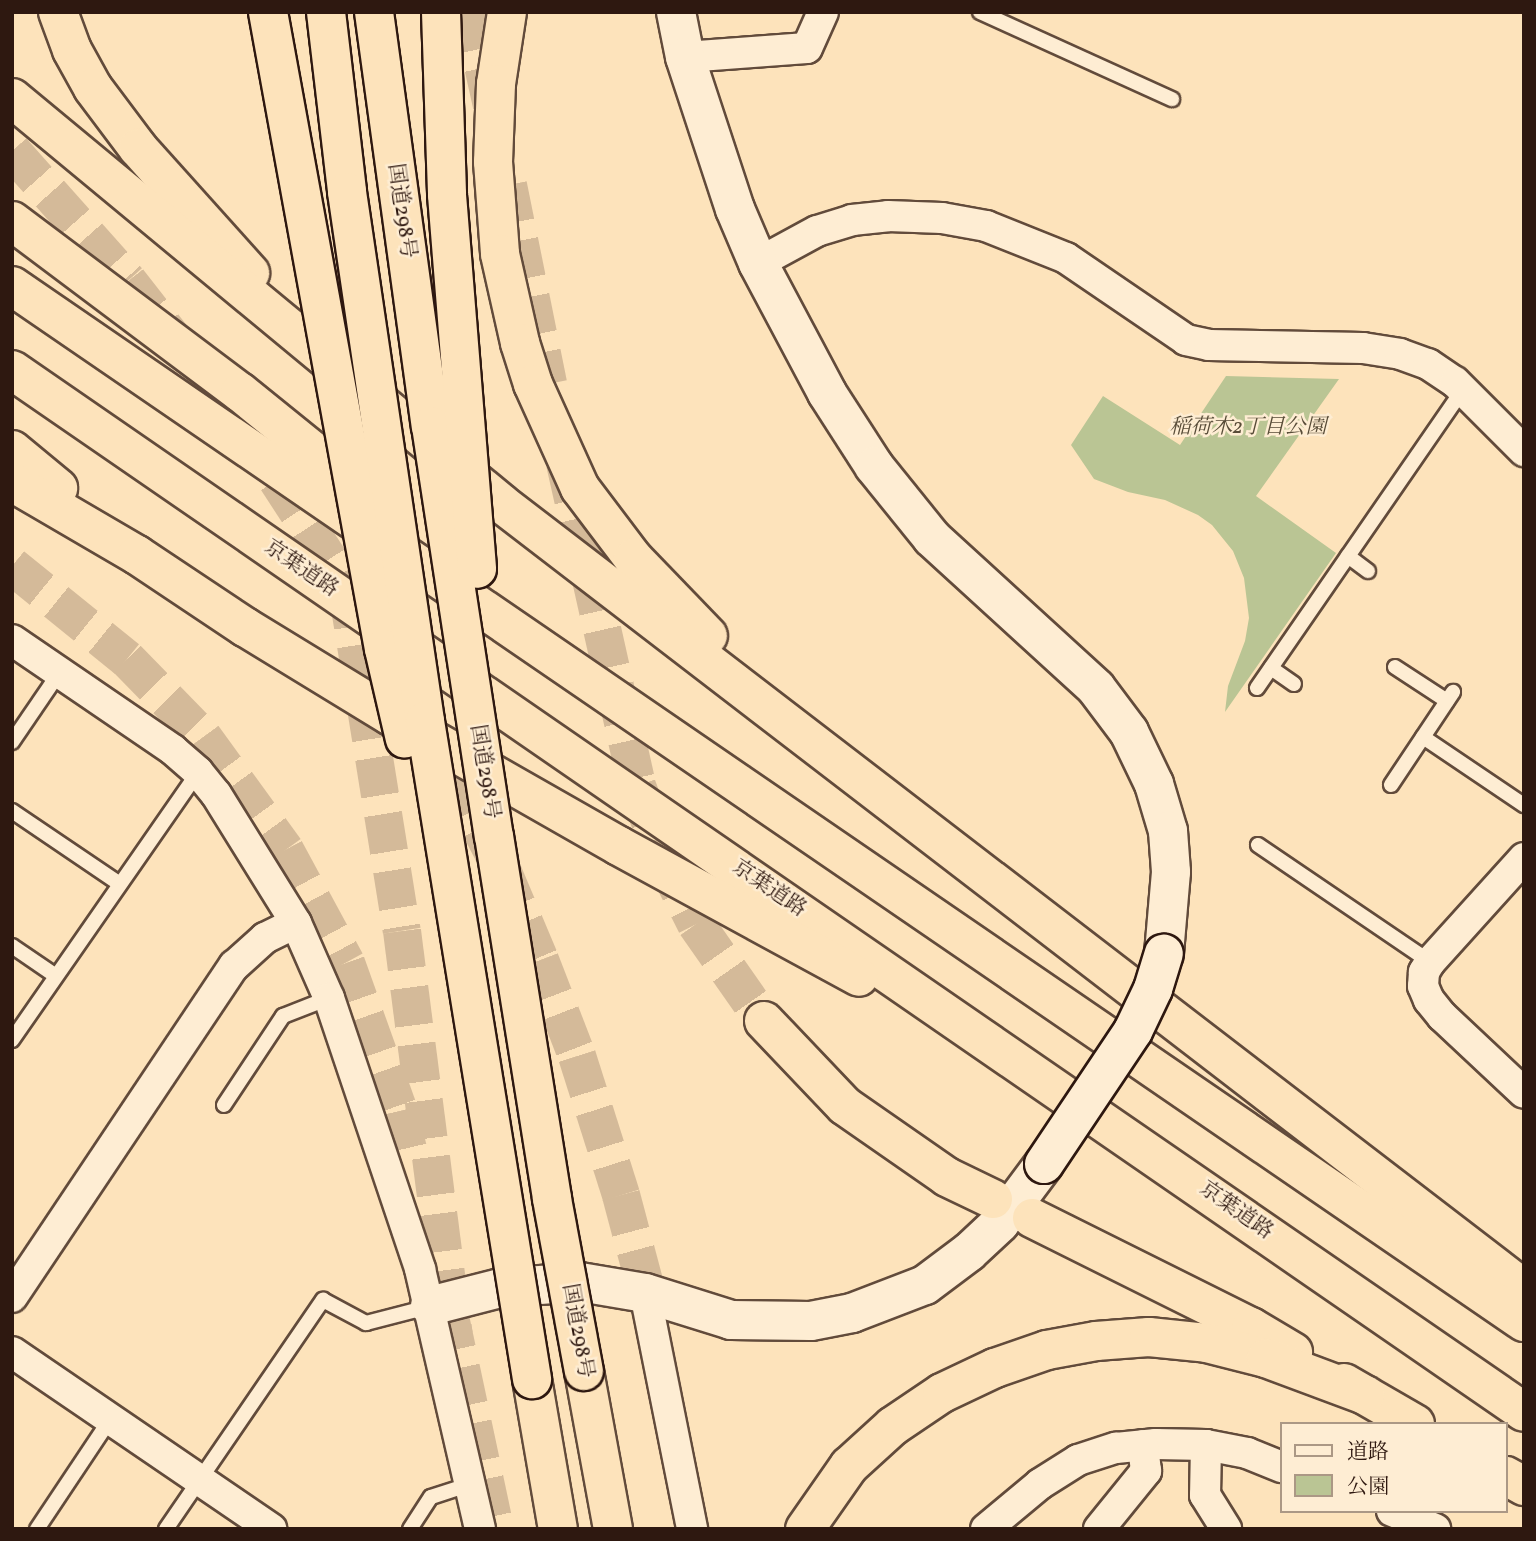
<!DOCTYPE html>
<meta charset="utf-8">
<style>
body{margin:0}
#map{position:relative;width:1536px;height:1541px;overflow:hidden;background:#fde3bb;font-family:Vollkorn,"Noto Serif JP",serif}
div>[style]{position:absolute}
.green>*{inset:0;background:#bac594}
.highway-tunnel>*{height:38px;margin-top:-19px;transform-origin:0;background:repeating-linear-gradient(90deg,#d4ba99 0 38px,transparent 0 57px)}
.roads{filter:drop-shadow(2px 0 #624b3b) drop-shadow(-2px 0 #624b3b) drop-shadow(0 2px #624b3b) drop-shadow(0 -2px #624b3b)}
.lane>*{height:14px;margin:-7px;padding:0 7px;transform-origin:7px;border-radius:7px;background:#feedd3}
.street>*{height:30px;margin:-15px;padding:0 15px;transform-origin:15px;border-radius:15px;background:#feedd3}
.secondary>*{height:38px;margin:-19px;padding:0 19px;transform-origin:19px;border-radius:19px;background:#feedd3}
.highway>*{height:38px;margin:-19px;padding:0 19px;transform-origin:19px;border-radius:19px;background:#fde3bb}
.bridges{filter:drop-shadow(2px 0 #2e1810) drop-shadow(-2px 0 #2e1810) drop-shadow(0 2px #2e1810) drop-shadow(0 -2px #2e1810)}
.secondary-bridge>*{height:38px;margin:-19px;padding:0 19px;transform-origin:19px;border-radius:19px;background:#feedd3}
.highway-bridge>*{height:38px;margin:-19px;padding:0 19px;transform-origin:19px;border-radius:19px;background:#fde3bb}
span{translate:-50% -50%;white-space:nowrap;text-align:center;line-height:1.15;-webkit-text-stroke:5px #feedd3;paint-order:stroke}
.street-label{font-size:21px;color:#2e1810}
.park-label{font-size:21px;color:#584c38;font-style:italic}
.frame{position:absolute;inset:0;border:14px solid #2e1810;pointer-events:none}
.legend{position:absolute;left:1280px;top:1422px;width:228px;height:91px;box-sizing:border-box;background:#feedd3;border:2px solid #ab9885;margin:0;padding:9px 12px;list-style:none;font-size:21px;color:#2e1810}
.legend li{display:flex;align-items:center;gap:14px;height:35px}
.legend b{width:35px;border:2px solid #ab9885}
</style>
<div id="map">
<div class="green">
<i style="clip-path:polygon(1226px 376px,1339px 379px,1256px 496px,1336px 553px,1225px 712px,1228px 686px,1245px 641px,1249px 618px,1244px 578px,1233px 551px,1212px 525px,1198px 515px,1165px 500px,1128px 492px,1094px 479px,1071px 445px,1103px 396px,1180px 445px)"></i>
</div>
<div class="highway-tunnel">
<i style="left:471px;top:12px;width:96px;rotate:77.4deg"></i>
<i style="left:12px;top:151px;width:174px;rotate:48.3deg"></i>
<i style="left:128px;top:281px;width:192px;rotate:52deg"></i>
<i style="left:246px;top:432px;width:221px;rotate:57deg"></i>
<i style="left:508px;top:185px;width:203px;rotate:78.6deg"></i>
<i style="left:565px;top:463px;width:331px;rotate:77.4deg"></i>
<i style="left:637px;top:786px;width:77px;rotate:70.1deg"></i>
<i style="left:663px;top:858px;width:74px;rotate:63.4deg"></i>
<i style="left:696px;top:924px;width:118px;rotate:55deg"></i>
<i style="left:12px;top:566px;width:148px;rotate:39deg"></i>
<i style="left:127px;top:659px;width:109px;rotate:45.7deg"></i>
<i style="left:203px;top:737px;width:140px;rotate:54deg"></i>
<i style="left:285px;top:850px;width:128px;rotate:61.6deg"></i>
<i style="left:346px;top:963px;width:157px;rotate:70.3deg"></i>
<i style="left:399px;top:1111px;width:48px;rotate:76.8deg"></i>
<i style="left:347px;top:589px;width:346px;rotate:80.9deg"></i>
<i style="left:402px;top:931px;width:407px;rotate:82.7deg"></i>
<i style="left:428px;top:727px;width:161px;rotate:62.6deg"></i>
<i style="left:502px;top:870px;width:98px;rotate:67.1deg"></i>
<i style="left:540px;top:960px;width:103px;rotate:68.9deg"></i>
<i style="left:577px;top:1056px;width:146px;rotate:72.4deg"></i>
<i style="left:621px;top:1195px;width:132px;rotate:75.1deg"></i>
<i style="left:449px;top:1312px;width:222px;rotate:78deg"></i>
</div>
<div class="roads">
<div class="lane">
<i style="left:980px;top:12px;width:211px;rotate:24.4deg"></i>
<i style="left:1348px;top:556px;width:25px;rotate:37deg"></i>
<i style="left:1395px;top:667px;width:62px;rotate:33.2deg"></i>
<i style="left:1271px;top:668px;width:28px;rotate:35deg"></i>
<i style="left:1257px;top:688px;width:363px;rotate:-55.4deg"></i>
<i style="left:1423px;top:737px;width:122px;rotate:34deg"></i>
<i style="left:12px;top:742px;width:83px;rotate:-55.7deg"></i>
<i style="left:1391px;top:785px;width:112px;rotate:-56.3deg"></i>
<i style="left:12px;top:811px;width:130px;rotate:34.1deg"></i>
<i style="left:1258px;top:845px;width:208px;rotate:34.2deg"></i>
<i style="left:12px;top:946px;width:53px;rotate:34.3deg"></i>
<i style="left:12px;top:1040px;width:326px;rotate:-55.2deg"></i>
<i style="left:224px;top:1105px;width:107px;rotate:-56.5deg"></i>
<i style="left:283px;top:1016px;width:49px;rotate:-21.4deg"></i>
<i style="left:37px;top:1529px;width:133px;rotate:-56.3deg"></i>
<i style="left:166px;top:1529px;width:278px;rotate:-55.6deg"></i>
<i style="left:323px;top:1300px;width:49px;rotate:28.1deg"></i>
<i style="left:366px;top:1323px;width:64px;rotate:-14.5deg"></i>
<i style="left:410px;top:1529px;width:38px;rotate:-57deg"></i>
<i style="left:431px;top:1497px;width:40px;rotate:-18deg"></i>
</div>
<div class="street">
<i style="left:685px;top:57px;width:122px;rotate:-4.2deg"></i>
<i style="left:807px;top:48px;width:39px;rotate:-66deg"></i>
<i style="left:758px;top:263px;width:67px;rotate:-28.5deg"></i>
<i style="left:817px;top:231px;width:37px;rotate:-17deg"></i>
<i style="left:852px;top:220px;width:36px;rotate:-6deg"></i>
<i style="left:888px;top:216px;width:54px;rotate:2.1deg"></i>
<i style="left:942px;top:218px;width:45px;rotate:10.3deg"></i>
<i style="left:986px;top:226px;width:86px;rotate:21.8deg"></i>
<i style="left:1066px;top:258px;width:145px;rotate:34.3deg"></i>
<i style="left:1186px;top:340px;width:24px;rotate:12deg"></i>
<i style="left:1209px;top:345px;width:154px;rotate:1.1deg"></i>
<i style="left:1363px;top:348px;width:37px;rotate:9deg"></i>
<i style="left:1400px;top:354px;width:30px;rotate:20deg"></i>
<i style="left:1428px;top:364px;width:32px;rotate:34deg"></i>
<i style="left:1455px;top:382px;width:98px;rotate:45deg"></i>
<i style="left:12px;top:640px;width:195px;rotate:34.3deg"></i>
<i style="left:173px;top:750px;width:33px;rotate:41deg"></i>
<i style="left:198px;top:772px;width:28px;rotate:51deg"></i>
<i style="left:216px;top:794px;width:152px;rotate:58.2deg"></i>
<i style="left:296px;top:923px;width:82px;rotate:66.3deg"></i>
<i style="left:329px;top:998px;width:286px;rotate:71.4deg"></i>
<i style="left:420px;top:1269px;width:267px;rotate:77deg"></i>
<i style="left:1524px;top:858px;width:140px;rotate:132.1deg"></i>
<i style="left:1430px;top:962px;width:12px;rotate:121deg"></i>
<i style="left:1424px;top:972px;width:14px;rotate:94deg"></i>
<i style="left:1423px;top:986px;width:15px;rotate:67deg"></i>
<i style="left:1429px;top:1000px;width:21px;rotate:51deg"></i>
<i style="left:1442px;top:1016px;width:112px;rotate:43.2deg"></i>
<i style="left:645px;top:1293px;width:241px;rotate:78.7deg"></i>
<i style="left:12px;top:1297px;width:399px;rotate:-56.2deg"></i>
<i style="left:234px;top:966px;width:42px;rotate:-42.1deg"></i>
<i style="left:265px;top:938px;width:34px;rotate:-26deg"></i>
<i style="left:12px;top:1352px;width:314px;rotate:34.3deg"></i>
<i style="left:1206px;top:1445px;width:50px;rotate:91.1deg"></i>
<i style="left:1205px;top:1495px;width:40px;rotate:58deg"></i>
<i style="left:1392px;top:1511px;width:47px;rotate:22.7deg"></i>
<i style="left:986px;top:1529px;width:70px;rotate:-39.8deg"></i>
<i style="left:1040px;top:1484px;width:45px;rotate:-32.3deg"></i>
<i style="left:1078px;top:1460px;width:40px;rotate:-18deg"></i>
<i style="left:1116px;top:1448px;width:40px;rotate:-5.7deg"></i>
<i style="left:1156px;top:1444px;width:50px;rotate:1.1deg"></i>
<i style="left:1206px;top:1445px;width:42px;rotate:11deg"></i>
<i style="left:1247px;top:1453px;width:38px;rotate:22deg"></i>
<i style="left:1099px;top:1529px;width:75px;rotate:-51deg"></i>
<i style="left:1146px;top:1471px;width:26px;rotate:-97deg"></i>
</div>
<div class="secondary">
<i style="left:676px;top:12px;width:46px;rotate:78.7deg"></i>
<i style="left:685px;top:57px;width:160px;rotate:71.8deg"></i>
<i style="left:735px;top:209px;width:59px;rotate:66.9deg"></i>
<i style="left:758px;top:263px;width:147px;rotate:62deg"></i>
<i style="left:827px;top:393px;width:87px;rotate:57.2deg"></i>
<i style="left:874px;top:466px;width:92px;rotate:51.1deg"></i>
<i style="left:932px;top:538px;width:222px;rotate:42.4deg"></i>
<i style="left:1096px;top:688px;width:55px;rotate:53.1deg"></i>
<i style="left:1129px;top:732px;width:58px;rotate:64.3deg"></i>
<i style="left:1154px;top:784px;width:49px;rotate:73.4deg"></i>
<i style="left:1168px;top:831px;width:41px;rotate:85.8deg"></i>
<i style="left:1171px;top:872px;width:82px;rotate:94.9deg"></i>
<i style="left:430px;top:1306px;width:72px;rotate:-14.4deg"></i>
<i style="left:500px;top:1288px;width:80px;rotate:-4.3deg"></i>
<i style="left:580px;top:1282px;width:66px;rotate:9.6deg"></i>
<i style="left:645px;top:1293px;width:90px;rotate:17.4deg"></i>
<i style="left:731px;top:1320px;width:80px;rotate:0.7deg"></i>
<i style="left:811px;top:1321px;width:42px;rotate:-11deg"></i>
<i style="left:852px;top:1313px;width:78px;rotate:-21deg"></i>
<i style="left:925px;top:1285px;width:55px;rotate:-36.9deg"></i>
<i style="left:969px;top:1252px;width:42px;rotate:-43.1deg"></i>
<i style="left:1000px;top:1223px;width:74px;rotate:-53.3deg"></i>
</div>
<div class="highway">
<i style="left:58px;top:12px;width:40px;rotate:69.8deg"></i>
<i style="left:72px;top:50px;width:43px;rotate:61.1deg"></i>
<i style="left:93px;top:88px;width:75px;rotate:53.1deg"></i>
<i style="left:138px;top:148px;width:168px;rotate:48.1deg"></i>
<i style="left:507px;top:12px;width:73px;rotate:98.7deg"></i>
<i style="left:496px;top:84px;width:78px;rotate:92.2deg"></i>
<i style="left:493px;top:162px;width:92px;rotate:85.6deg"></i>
<i style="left:500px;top:254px;width:91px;rotate:77.3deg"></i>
<i style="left:520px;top:343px;width:43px;rotate:72.4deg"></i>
<i style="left:533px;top:384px;width:114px;rotate:65.7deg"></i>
<i style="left:580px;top:488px;width:88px;rotate:52.9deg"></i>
<i style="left:633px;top:558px;width:108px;rotate:46.1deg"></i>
<i style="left:12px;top:98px;width:636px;rotate:39.64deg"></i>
<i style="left:502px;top:504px;width:1289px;rotate:37.53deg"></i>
<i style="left:12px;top:221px;width:285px;rotate:36.9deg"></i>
<i style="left:240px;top:392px;width:169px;rotate:39deg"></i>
<i style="left:12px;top:286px;width:1833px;rotate:34.42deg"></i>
<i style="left:12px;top:370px;width:1836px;rotate:34.57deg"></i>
<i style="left:12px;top:450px;width:60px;rotate:39.6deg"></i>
<i style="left:12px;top:482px;width:145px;rotate:30.3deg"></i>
<i style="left:137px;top:555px;width:130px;rotate:33.7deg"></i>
<i style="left:245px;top:627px;width:171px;rotate:31.4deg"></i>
<i style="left:391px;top:716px;width:262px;rotate:29.7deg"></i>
<i style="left:619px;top:846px;width:273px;rotate:28.6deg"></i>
<i style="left:764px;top:1021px;width:117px;rotate:46.4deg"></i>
<i style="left:845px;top:1106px;width:124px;rotate:34.8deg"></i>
<i style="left:947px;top:1177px;width:51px;rotate:25.6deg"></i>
<i style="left:1032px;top:1218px;width:245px;rotate:26.5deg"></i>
<i style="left:1251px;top:1327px;width:49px;rotate:30.8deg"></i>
<i style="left:584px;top:1371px;width:161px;rotate:79.6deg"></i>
<i style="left:532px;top:1379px;width:152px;rotate:80.2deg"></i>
<i style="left:1344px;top:1383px;width:82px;rotate:30deg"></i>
<i style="left:1506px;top:1476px;width:21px;rotate:29deg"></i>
<i style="left:805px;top:1529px;width:77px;rotate:-55.1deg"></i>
<i style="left:849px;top:1466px;width:59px;rotate:-42.3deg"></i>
<i style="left:893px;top:1426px;width:59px;rotate:-34deg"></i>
<i style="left:942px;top:1393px;width:59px;rotate:-25.3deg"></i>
<i style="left:995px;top:1368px;width:55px;rotate:-19.1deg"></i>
<i style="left:1047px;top:1350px;width:50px;rotate:-10.4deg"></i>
<i style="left:1096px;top:1341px;width:53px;rotate:-4.3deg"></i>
<i style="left:1149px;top:1337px;width:58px;rotate:5.9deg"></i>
<i style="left:1207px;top:1343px;width:61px;rotate:14.3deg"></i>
<i style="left:1266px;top:1358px;width:106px;rotate:20.5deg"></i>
</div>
</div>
<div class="bridges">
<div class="secondary-bridge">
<i style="left:1044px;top:1164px;width:160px;rotate:-56.2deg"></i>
<i style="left:1133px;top:1031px;width:47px;rotate:-64.5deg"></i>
<i style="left:1153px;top:989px;width:37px;rotate:-73deg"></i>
</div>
<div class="highway-bridge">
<i style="left:268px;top:12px;width:647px;rotate:79.68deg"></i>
<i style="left:384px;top:649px;width:92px;rotate:76.9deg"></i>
<i style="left:326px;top:12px;width:181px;rotate:83.3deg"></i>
<i style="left:347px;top:192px;width:535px;rotate:81.61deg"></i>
<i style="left:425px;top:721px;width:667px;rotate:80.76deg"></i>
<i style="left:374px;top:12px;width:418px;rotate:82.2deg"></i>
<i style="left:431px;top:426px;width:415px;rotate:81.3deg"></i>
<i style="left:494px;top:836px;width:368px;rotate:80.9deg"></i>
<i style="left:552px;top:1199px;width:175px;rotate:79.5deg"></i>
<i style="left:441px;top:12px;width:183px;rotate:88.1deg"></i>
<i style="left:447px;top:195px;width:375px;rotate:85.4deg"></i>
</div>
</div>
<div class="street-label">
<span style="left:401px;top:211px;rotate:82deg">国道298号</span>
<span style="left:301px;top:569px;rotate:34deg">京葉道路</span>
<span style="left:484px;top:772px;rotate:81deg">国道298号</span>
<span style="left:769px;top:889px;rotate:34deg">京葉道路</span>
<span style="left:1236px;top:1211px;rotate:35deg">京葉道路</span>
<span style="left:577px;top:1331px;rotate:80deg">国道298号</span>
</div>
<div class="park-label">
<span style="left:1248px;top:428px">稲荷木2丁目公園</span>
</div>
<div class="frame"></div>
<ul class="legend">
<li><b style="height:9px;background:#feedd3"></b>道路</li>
<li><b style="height:19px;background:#bac594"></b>公園</li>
</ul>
</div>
